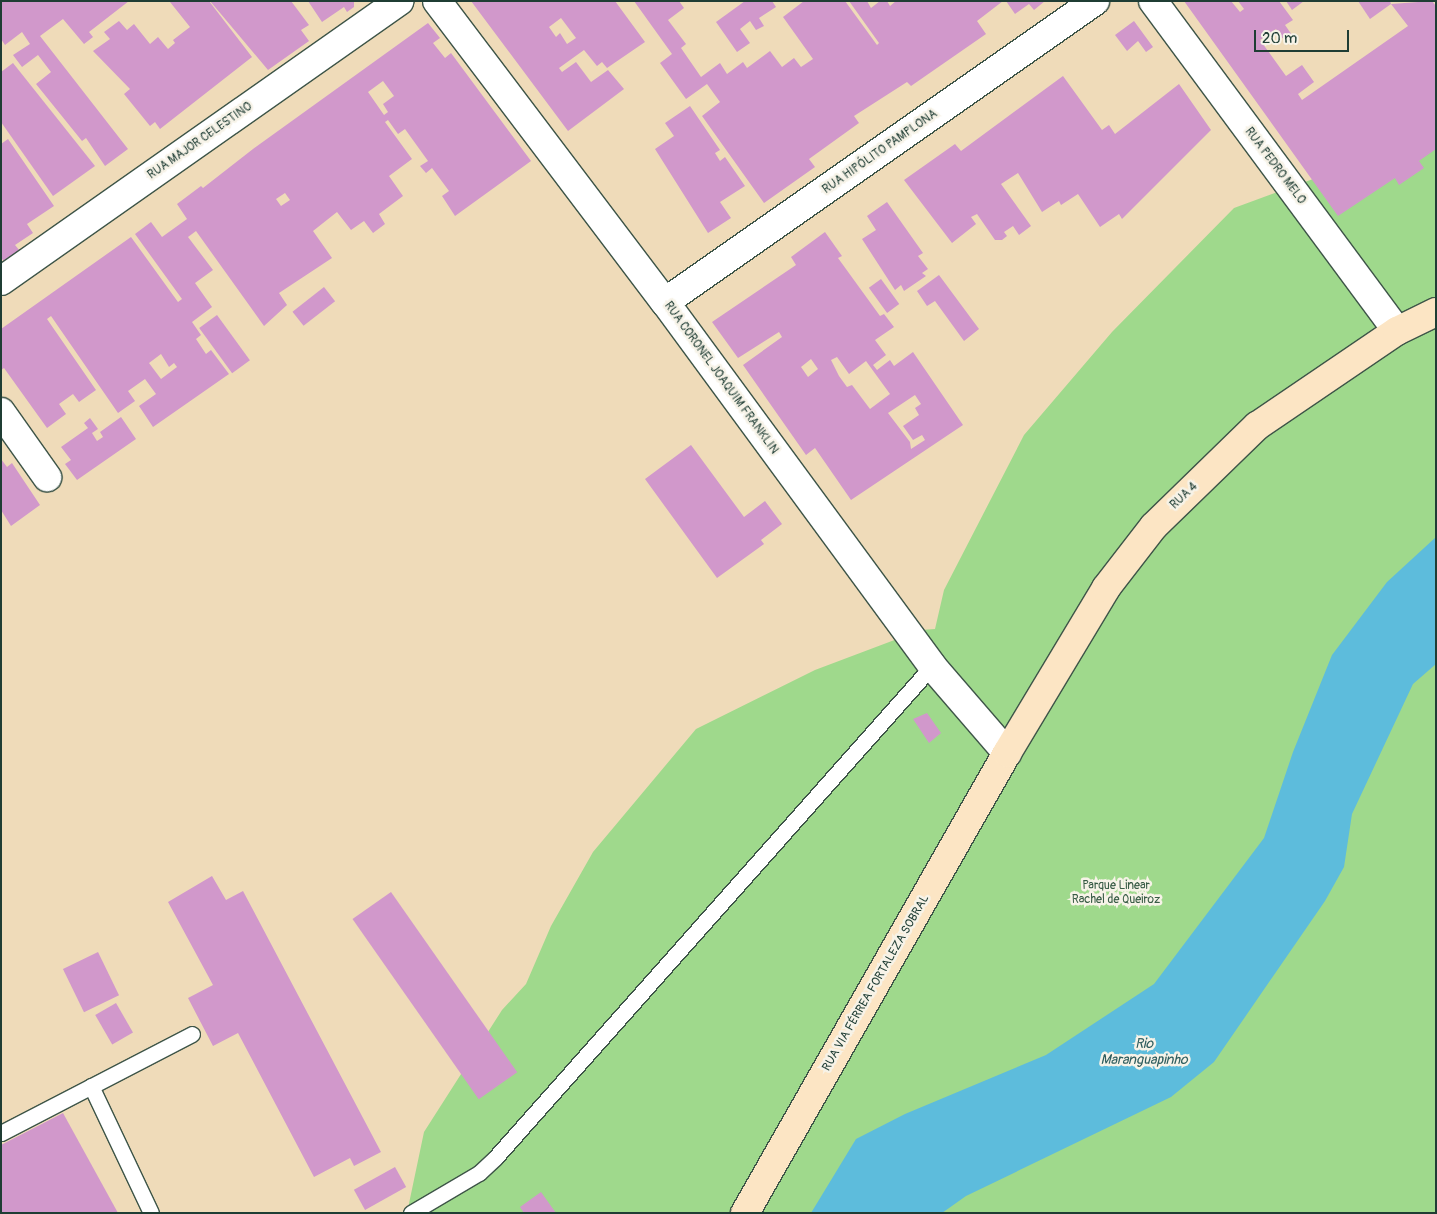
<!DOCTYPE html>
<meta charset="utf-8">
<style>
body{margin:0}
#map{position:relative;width:1437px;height:1214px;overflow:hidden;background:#efdbb9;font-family:Pangolin,sans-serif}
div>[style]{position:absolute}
.green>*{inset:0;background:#9fd98c}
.water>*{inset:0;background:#5dbcdc}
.building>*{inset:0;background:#d198cb;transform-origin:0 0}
.roads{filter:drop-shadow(1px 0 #3e5548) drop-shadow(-1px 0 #3e5548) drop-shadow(0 1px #3e5548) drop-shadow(0 -1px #3e5548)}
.lane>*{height:15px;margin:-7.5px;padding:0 7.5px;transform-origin:7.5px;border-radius:7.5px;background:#fff}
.street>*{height:28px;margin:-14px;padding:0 14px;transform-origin:14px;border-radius:14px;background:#fff}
.secondary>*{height:28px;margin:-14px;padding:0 14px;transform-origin:14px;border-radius:14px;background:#fce5c4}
span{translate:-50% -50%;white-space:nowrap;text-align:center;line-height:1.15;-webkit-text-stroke:5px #f7f3e8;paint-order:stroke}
.street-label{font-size:12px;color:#1f3d34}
.park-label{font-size:12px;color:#395c46}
.water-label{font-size:14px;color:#2e5d5e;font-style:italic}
.frame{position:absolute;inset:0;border:2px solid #1f3d34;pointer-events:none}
.scale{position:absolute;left:1254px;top:30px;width:95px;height:22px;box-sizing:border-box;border:2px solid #1f3d34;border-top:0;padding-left:6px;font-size:15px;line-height:18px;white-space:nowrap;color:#1f3d34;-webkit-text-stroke:4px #f7f3e8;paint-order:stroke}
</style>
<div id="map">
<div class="green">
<i style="clip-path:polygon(1436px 134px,1436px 1213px,407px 1213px,424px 1132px,502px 1010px,526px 984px,551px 926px,593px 852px,696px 729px,815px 670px,921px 630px,935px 629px,944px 590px,1024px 435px,1112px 332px,1234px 208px)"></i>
</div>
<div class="water">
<i style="clip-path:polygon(1436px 537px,1436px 664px,1413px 684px,1352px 814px,1344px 867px,1325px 901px,1214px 1062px,1171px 1097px,966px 1196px,942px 1213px,811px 1213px,856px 1139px,905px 1114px,1046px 1055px,1154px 984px,1264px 838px,1293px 752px,1332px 655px,1387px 582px)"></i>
</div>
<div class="building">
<i style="clip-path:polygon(1px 1px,129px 1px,89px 32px,93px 37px,84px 44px,63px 19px,40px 36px,128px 149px,105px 166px,86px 138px,82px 141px,36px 84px,51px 72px,38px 55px,22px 67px,13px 55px,30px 44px,22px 32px,5px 45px,1px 39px)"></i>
<i style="clip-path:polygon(209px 1px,252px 57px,160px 129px,155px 122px,150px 126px,124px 94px,130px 89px,93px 51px,110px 39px,104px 32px,119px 21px,127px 30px,134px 24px,150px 44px,158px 37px,168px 49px,175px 43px,173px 40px,190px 27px,170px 2px)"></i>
<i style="clip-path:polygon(210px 1px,291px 1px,309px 25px,301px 30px,309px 41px,268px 70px)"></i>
<i style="clip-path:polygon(308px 1px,354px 1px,354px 7px,347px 12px,344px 7px,322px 22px)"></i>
<i style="clip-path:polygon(evenodd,471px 1px,615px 1px,645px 42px,607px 68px,602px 62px,597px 66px,584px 50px,559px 68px,562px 72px,576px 62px,591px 82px,608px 70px,624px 89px,568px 131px,471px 1px,561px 18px,576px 38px,567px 44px,560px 33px,556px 37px,549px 27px,561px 18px)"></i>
<i style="clip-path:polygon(634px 1px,679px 1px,684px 8px,668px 20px,686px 44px,681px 48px,701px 77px,720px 63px,727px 74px,743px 62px,747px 68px,770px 51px,782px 67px,794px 58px,801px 67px,813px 59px,783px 17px,804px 1px,845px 1px,877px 45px,879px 43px,849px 1px,867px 1px,871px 8px,880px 1px,887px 1px,890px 6px,896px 1px,1003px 1px,977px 21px,986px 34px,911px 86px,907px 82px,854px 116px,859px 123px,809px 159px,815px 167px,764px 203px,702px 116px,720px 102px,707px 84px,686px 99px,660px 63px,672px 54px)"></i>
<i style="clip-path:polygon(745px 1px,772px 1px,776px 7px,759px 18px,764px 26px,756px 30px,750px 21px,740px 29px,750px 43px,737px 52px,716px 22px)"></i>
<i style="clip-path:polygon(1006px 1px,1045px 1px,1034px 10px,1029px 4px,1015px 14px)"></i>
<i style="clip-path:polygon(1184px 1px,1231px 1px,1240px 12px,1244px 9px,1238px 1px,1279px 1px,1293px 20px,1285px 25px,1292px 35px,1284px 40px,1276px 29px,1260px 40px,1286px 76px,1302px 65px,1314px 82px,1298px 94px,1302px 100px,1408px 26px,1391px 4px,1432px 1px,1436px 6px,1436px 149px,1419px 161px,1424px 168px,1399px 185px,1395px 178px,1338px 216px)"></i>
<i style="clip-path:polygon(1286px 1px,1304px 1px,1292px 10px)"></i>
<i style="clip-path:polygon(1358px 1px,1390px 1px,1391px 4px,1370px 19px)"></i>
<i style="clip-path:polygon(1134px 21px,1153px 47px,1146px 52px,1138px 41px,1127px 51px,1115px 35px)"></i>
<i style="clip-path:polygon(evenodd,428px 23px,440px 38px,433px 43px,445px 58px,451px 53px,531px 161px,455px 216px,442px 196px,449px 191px,432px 168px,426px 173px,420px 166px,428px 161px,405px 129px,398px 134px,388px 120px,385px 122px,412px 159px,389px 176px,403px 196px,379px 214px,385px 224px,373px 233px,364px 221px,351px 230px,337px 212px,313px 231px,332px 258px,279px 293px,287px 305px,264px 326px,196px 231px,188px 237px,213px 270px,195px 283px,212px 307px,192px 322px,201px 335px,196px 339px,206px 354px,211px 350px,229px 374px,153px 427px,139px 406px,156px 394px,145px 379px,128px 391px,135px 401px,118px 413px,51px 316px,47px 319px,96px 390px,79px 402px,73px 394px,59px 404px,66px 414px,47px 428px,4px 368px,1px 370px,1px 329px,131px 237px,178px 302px,182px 299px,135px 234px,151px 222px,162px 237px,187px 219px,177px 204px,201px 186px,203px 188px,253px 149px,428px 23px,383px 81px,394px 96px,383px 104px,388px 112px,384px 115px,368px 92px,383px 81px,428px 23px,285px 193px,290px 200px,281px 206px,276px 199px,285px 193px,428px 23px,161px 354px,169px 367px,174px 363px,177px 367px,161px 379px,149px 363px,161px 354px)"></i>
<i style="clip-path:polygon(13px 63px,95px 166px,53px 196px,1px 122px,1px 72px)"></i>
<i style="clip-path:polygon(1063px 76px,1102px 130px,1109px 125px,1115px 134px,1179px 84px,1211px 130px,1122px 219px,1119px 214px,1100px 227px,1078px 194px,1061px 205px,1059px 201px,1042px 212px,1018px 173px,1001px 184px,1031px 226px,1019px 235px,1013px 226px,1004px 232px,1007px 236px,1002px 240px,995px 240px,977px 214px,971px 217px,976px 224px,952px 243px,904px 180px,955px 144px,961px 151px)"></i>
<i style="clip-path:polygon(690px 106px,720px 150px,715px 153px,720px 161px,725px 157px,745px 186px,720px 202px,731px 218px,708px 233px,655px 149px,674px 136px,665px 123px)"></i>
<i style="clip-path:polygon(8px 139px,54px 206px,27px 224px,33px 233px,15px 245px,20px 251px,4px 262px,1px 257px,1px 144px)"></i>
<i style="clip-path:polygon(887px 202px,923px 253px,918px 256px,928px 269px,922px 273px,926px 276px,904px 291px,901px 285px,895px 290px,862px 239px,876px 230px,867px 216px)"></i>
<i style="clip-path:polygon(evenodd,825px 232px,842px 256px,838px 258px,880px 316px,884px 314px,894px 327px,875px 340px,886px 355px,873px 365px,877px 370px,890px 360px,894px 366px,913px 352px,963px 425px,851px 500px,815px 448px,806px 455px,743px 365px,782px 337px,779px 332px,738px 358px,712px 322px,796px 265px,791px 257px,825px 232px,837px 357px,849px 374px,866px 361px,890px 394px,870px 409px,852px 385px,847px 387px,839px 376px,831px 360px,837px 357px,825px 232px,811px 359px,818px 369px,808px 377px,801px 367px,811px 359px,825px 232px,915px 395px,921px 404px,915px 408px,919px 415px,903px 426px,913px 440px,922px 435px,925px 440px,911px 449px,910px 442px,888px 413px,915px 395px)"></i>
<i style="clip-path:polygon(939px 275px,979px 329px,964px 341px,935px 301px,927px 306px,917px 291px)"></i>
<i style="left:881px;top:279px;width:31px;height:15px;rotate:54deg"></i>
<i style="left:324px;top:287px;width:18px;height:40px;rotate:52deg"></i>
<i style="left:217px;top:315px;width:56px;height:22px;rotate:54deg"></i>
<i style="clip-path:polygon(121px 417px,136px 439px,77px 480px,65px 464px,71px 460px,61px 447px,88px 428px,84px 423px,90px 418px,98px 429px,92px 433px,97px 441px,103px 437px,100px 432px)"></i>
<i style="clip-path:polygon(691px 445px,744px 517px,765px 501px,782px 524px,761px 540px,764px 544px,717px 578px,645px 479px)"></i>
<i style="clip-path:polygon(1px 459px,7px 467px,12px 463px,40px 505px,11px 526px,1px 510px)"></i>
<i style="clip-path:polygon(927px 713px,941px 733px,929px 743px,913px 719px)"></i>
<i style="clip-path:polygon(212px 876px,226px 900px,243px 891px,381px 1152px,354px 1166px,350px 1158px,314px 1177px,238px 1033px,213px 1046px,188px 998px,213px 985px,168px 902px)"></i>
<i style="left:391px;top:892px;width:220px;height:47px;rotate:55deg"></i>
<i style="left:98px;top:952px;width:48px;height:39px;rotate:64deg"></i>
<i style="left:116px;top:1003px;width:34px;height:24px;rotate:60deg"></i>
<i style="clip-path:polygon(63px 1113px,118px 1213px,1px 1213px,1px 1145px)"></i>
<i style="left:395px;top:1167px;width:23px;height:47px;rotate:61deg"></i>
<i style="clip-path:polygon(541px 1192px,556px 1213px,524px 1213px,520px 1207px)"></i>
</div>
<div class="roads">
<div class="lane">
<i style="left:91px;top:1086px;width:140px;rotate:64.7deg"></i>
<i style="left:1px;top:1133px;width:215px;rotate:-27.4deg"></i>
<i style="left:411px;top:1213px;width:79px;rotate:-30.5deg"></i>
<i style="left:479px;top:1173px;width:22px;rotate:-43deg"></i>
<i style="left:495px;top:1158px;width:658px;rotate:-48.39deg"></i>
</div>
<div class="street">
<i style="left:437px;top:1px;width:378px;rotate:52.9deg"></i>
<i style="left:665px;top:302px;width:451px;rotate:53.7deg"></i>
<i style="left:932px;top:666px;width:115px;rotate:49.2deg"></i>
<i style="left:1153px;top:1px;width:410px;rotate:53.5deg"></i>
<i style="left:1px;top:281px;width:487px;rotate:-35.1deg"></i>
<i style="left:665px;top:302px;width:525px;rotate:-34.99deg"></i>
<i style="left:1px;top:412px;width:80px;rotate:54.7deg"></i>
</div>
<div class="secondary">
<i style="left:745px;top:1213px;width:529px;rotate:-60.34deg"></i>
<i style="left:1007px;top:753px;width:192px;rotate:-59deg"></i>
<i style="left:1106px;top:588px;width:78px;rotate:-52.3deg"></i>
<i style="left:1154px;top:526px;width:144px;rotate:-44.2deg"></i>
<i style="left:1257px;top:426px;width:169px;rotate:-34.2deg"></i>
<i style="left:1397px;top:331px;width:43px;rotate:-26deg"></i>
</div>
</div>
<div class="street-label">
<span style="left:200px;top:141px;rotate:-35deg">RUA MAJOR CELESTINO</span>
<span style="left:880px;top:152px;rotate:-35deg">RUA HIPÓLITO PAMPLONA</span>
<span style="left:1275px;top:166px;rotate:53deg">RUA PEDRO MELO</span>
<span style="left:721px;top:378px;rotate:54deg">RUA CORONEL JOAQUIM FRANKLIN</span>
<span style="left:1184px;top:496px;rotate:-44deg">RUA 4</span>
<span style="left:876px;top:983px;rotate:-60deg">RUA VIA FÉRREA FORTALEZA SOBRAL</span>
</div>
<div class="park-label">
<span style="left:1116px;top:893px">Parque Linear<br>Rachel de Queiroz</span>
</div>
<div class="water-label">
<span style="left:1144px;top:1052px">Rio<br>Maranguapinho</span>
</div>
<div class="frame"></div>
<div class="scale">20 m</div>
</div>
